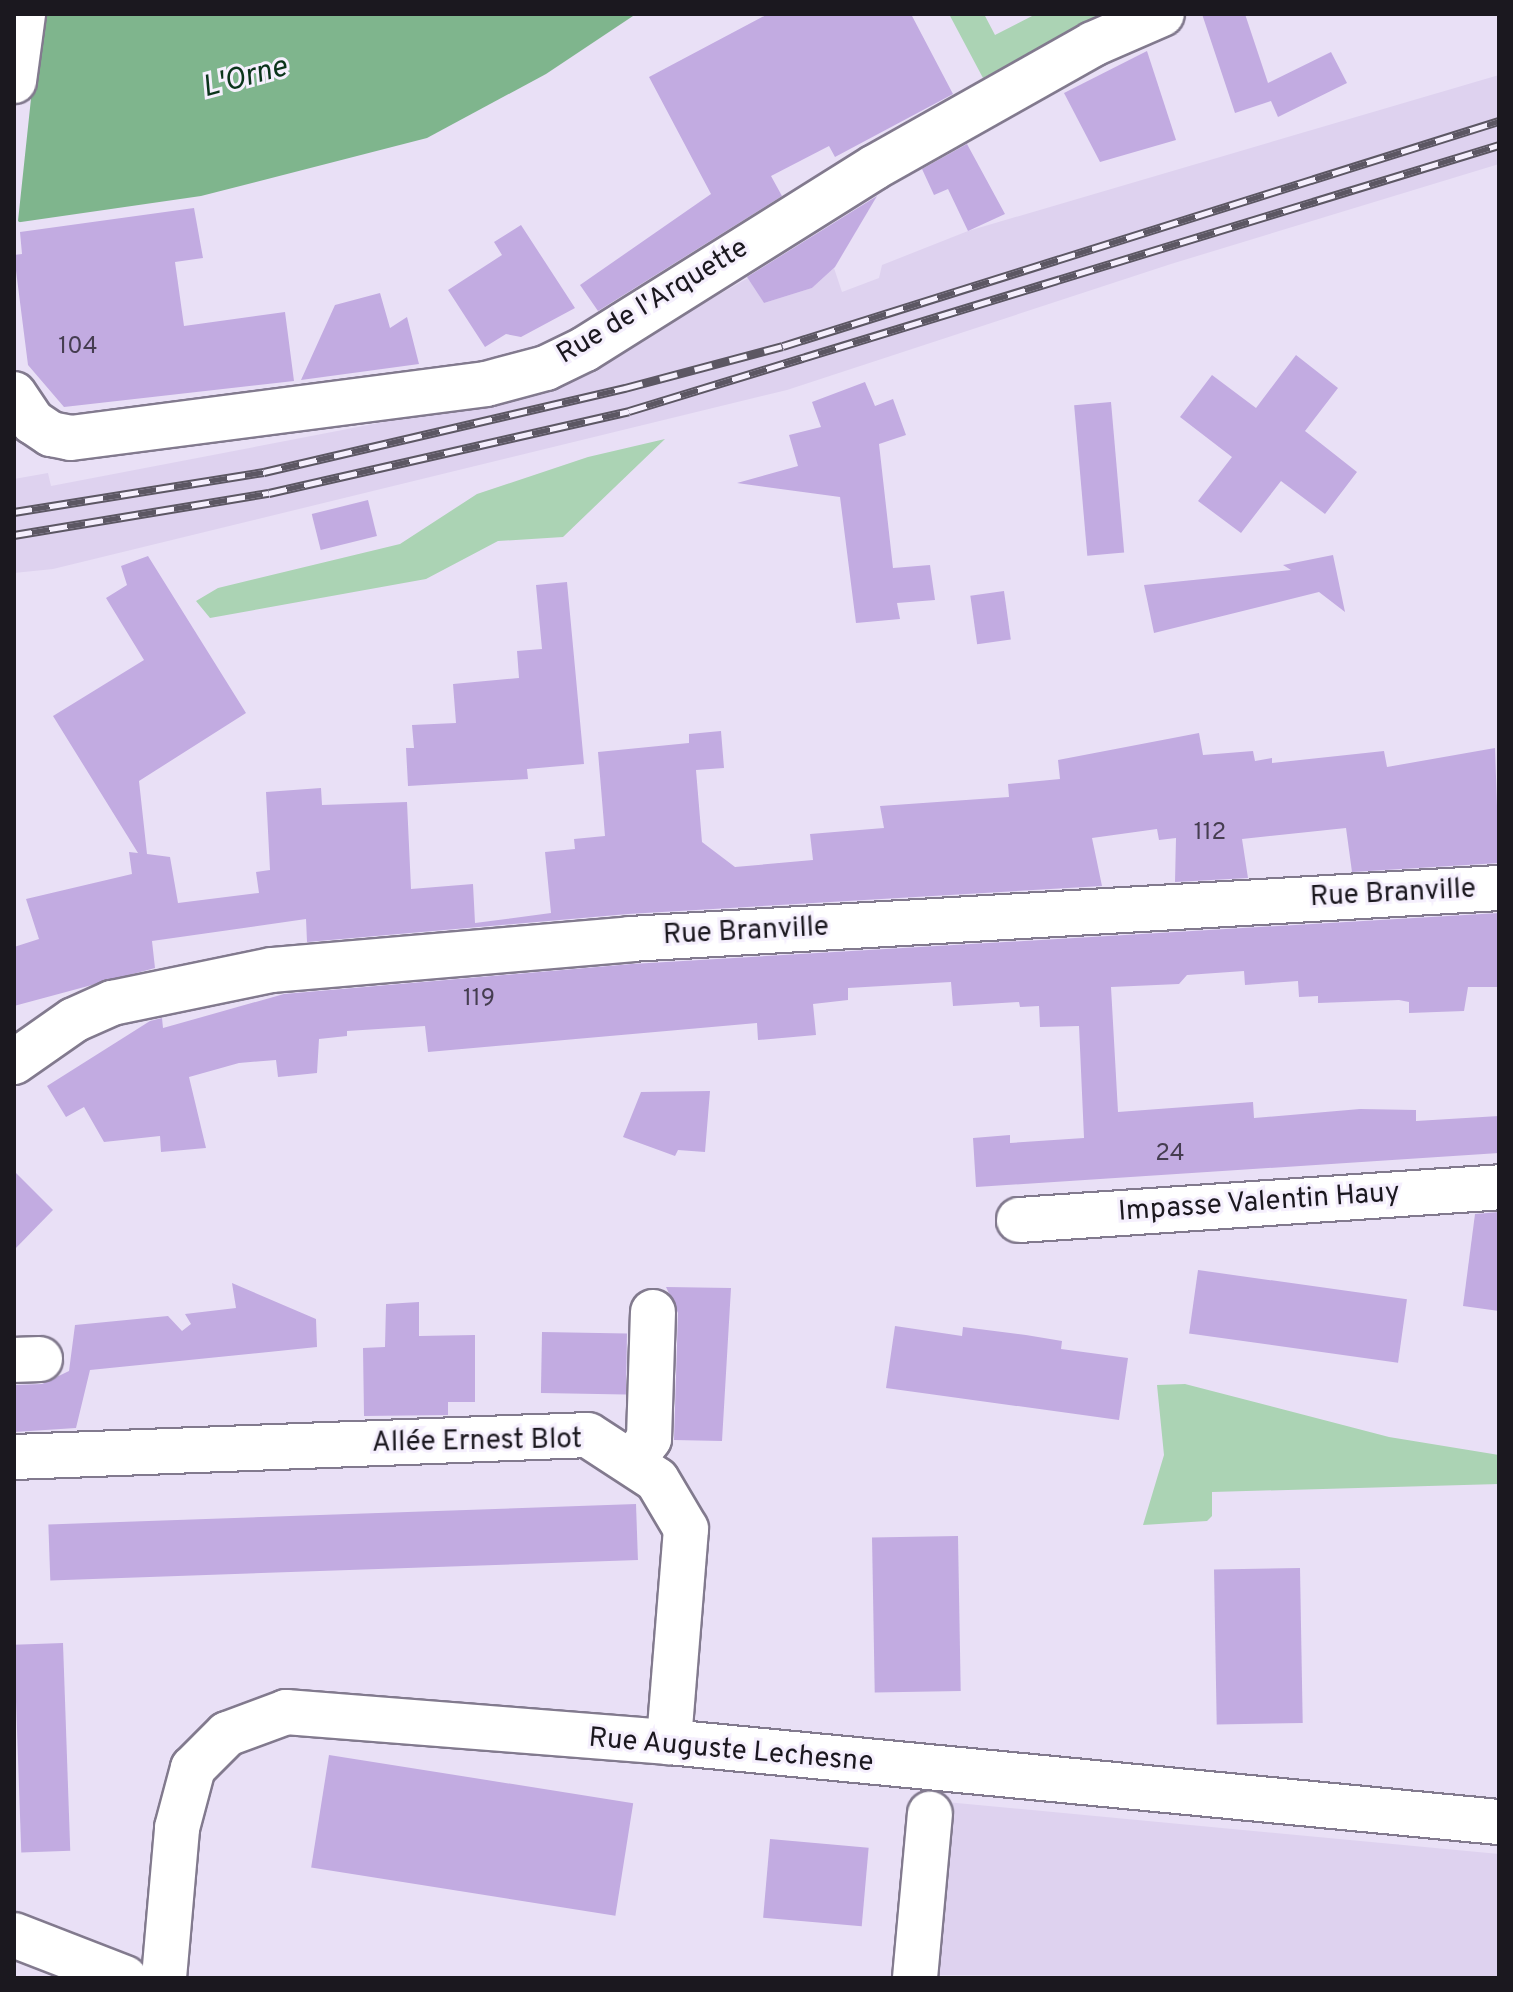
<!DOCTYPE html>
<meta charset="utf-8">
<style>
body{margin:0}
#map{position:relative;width:1513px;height:1992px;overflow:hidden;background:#e9e0f6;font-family:Overpass,sans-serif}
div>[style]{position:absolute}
.built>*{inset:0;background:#ded2ef}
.green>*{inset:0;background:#abd3b4}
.water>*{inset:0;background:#7fb58d}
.pier>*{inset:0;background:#e9e0f6}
.building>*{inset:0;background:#c2abe1;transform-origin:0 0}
.roads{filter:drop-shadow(2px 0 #827a8e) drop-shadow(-2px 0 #827a8e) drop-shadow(0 2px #827a8e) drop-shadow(0 -2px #827a8e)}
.minor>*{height:44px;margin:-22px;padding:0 22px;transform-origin:22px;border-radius:22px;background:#fff}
.rail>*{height:9px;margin-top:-4.5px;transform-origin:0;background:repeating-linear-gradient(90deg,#f5effd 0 18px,#5c5763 0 36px);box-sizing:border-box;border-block:2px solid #5c5763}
span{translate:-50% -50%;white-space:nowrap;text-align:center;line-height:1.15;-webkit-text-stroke:6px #f5effd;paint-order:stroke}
.number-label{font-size:24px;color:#453d50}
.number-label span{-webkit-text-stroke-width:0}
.street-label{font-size:28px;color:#1b181f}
.water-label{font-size:30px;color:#0a341a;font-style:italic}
.frame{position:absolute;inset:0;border:16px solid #1b181f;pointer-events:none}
</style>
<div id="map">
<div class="built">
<i style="clip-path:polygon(1499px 75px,1499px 164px,1171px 264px,787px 390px,53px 569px,14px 573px,14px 479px,48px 473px,51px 486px,551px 390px,748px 278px,764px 303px,812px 288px,834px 268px,842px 292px,879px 278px,882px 265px,968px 231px)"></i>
<i style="clip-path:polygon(946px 1802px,1499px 1854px,1499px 1978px,933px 1975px)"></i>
</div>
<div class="green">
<i style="clip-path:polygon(949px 14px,984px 14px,995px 35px,1036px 14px,1105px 14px,983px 78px)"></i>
<i style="clip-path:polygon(665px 439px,563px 537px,498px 541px,426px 579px,210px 618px,196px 601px,218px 588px,400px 544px,477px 494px,588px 457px)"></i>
<i style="clip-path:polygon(1185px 1384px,1389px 1437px,1499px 1455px,1499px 1484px,1212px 1492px,1212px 1516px,1207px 1521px,1143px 1525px,1164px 1455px,1157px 1385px)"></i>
</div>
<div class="water">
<i style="clip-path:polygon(14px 14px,636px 14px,546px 74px,427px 138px,201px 196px,14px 223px)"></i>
</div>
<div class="pier">
<i style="clip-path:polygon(14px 14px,40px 14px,18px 221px,23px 225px,14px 227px)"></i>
</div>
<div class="building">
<i style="clip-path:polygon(768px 14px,911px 14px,953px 94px,835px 157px,829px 146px,771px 176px,782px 196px,598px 311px,580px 285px,711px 194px,649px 77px)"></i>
<i style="clip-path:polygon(1202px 14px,1245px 14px,1268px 83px,1331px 52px,1347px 83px,1278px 117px,1271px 101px,1235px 113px)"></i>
<i style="clip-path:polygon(1147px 51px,1176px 140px,1100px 162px,1064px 93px)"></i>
<i style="clip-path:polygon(967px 144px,1005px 214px,968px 231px,948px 189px,934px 195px,922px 169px)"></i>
<i style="clip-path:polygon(877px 196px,835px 267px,812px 288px,764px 303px,747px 277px)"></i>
<i style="clip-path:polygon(194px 208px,203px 258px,175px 262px,184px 326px,285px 312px,294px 381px,64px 407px,28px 365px,14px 255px,22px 254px,20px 232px)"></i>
<i style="clip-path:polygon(521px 225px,575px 308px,521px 337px,506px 334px,485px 347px,448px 290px,502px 255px,494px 242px)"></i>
<i style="clip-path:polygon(380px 293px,390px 328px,407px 317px,419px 364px,301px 380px,335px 305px)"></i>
<i style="clip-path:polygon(1296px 355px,1338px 388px,1305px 431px,1357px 472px,1325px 514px,1281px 481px,1241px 533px,1198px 501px,1232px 457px,1180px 417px,1212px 375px,1256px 408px)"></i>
<i style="clip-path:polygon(865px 382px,875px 406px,893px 399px,906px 435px,879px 444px,893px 568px,930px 565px,935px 600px,897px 603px,900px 619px,856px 623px,840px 497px,737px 483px,798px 466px,789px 435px,821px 427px,812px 402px)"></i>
<i style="left:1111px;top:402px;width:151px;height:37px;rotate:85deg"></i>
<i style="left:368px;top:500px;width:37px;height:58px;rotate:76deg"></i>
<i style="clip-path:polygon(1333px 555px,1345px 612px,1319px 592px,1154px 633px,1144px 585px,1291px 570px,1283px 565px)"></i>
<i style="clip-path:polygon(148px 556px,246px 713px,139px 781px,147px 854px,170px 857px,178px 903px,259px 893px,256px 872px,270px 870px,266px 792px,321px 788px,322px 805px,407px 802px,411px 889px,473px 884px,475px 923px,551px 913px,545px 852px,575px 849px,574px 839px,605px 836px,598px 752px,689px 743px,689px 734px,721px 731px,724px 768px,696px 770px,702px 842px,735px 867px,813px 860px,810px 834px,884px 828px,880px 806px,1009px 797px,1008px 784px,1060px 779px,1058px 760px,1199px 733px,1203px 755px,1253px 751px,1255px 761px,1272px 758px,1272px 763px,1384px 751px,1387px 767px,1495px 748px,1499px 863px,1352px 872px,1346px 828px,1242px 839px,1248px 878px,1175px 882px,1176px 838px,1159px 840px,1157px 829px,1092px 838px,1102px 886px,628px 914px,307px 942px,306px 919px,152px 941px,155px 968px,14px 1006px,14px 947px,39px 939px,26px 899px,132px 874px,129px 852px,138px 853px,53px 716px,144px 660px,106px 598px,127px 585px,121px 566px)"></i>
<i style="clip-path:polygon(567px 582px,584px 764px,527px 769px,528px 779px,408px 786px,406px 748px,414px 748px,412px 725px,456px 723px,453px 684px,519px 678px,517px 651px,542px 649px,536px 585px)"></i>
<i style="left:1004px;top:591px;width:49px;height:34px;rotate:82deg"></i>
<i style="clip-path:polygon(1499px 913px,1499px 987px,1468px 987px,1464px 1011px,1409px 1013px,1409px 1002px,1399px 1000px,1318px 1003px,1318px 996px,1299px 997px,1298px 981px,1245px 985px,1244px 971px,1187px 975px,1179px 984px,1111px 987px,1118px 1112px,1253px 1102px,1254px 1118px,1360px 1109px,1416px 1110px,1416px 1121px,1499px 1116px,1499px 1153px,976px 1187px,973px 1138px,1010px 1135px,1010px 1143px,1084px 1138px,1079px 1026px,1040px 1027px,1039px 1006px,1020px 1007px,1019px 1002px,953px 1006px,951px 982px,848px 988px,848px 1000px,813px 1004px,816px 1035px,758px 1040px,757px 1023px,428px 1052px,425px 1026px,347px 1031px,347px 1036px,319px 1039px,317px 1073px,278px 1077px,276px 1060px,239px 1063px,189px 1077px,206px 1148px,161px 1152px,160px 1136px,104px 1142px,84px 1107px,66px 1117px,47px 1086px,150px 1021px,162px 1018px,163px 1028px,284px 994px,632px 964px)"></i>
<i style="clip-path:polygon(710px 1091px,705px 1152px,678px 1150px,675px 1156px,623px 1137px,641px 1092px)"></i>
<i style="clip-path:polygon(14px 1171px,53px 1210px,14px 1250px)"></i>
<i style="clip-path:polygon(1499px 1212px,1499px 1311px,1463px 1306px,1475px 1214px)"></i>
<i style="left:1198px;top:1270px;width:211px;height:64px;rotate:8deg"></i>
<i style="clip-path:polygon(232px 1283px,316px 1319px,317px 1347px,90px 1370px,76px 1428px,14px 1432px,14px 1385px,42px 1384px,69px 1371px,75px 1325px,168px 1316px,182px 1331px,191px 1324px,185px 1314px,236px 1308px)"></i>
<i style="clip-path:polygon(666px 1287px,731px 1288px,722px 1441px,674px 1440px,678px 1313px)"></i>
<i style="clip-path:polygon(419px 1302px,419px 1336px,475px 1335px,475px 1402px,448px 1402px,448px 1415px,364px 1416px,363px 1348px,385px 1347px,386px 1304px)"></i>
<i style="clip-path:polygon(895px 1326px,962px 1336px,963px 1327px,1026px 1335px,1062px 1341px,1061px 1349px,1128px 1358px,1119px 1420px,886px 1388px)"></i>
<i style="left:542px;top:1332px;width:85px;height:61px;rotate:1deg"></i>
<i style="left:636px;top:1504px;width:56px;height:588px;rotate:88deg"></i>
<i style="left:958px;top:1536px;width:155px;height:86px;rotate:89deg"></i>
<i style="left:1300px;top:1568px;width:155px;height:86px;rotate:89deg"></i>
<i style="left:63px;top:1643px;width:208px;height:49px;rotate:88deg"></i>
<i style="left:329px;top:1755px;width:308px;height:114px;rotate:9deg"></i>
<i style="left:770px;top:1839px;width:99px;height:79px;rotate:5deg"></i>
</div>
<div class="roads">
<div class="minor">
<i style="left:14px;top:81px;width:68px;rotate:-82.3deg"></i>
<i style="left:14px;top:394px;width:34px;rotate:56deg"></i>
<i style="left:33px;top:422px;width:22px;rotate:34deg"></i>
<i style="left:51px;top:434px;width:20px;rotate:11deg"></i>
<i style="left:71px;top:438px;width:418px;rotate:-7.4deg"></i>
<i style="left:486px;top:384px;width:62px;rotate:-14.9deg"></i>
<i style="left:546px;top:368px;width:43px;rotate:-26deg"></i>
<i style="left:585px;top:349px;width:342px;rotate:-32.1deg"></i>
<i style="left:875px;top:167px;width:250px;rotate:-29.4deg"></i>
<i style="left:1093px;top:44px;width:75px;rotate:-23.5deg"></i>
<i style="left:14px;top:1062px;width:73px;rotate:-35deg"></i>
<i style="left:74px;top:1020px;width:42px;rotate:-24.1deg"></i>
<i style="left:112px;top:1003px;width:163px;rotate:-11.7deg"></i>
<i style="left:272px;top:970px;width:359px;rotate:-4.9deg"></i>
<i style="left:630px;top:939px;width:870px;rotate:-3.36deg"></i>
<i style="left:1019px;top:1220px;width:481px;rotate:-3.9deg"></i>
<i style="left:14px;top:1360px;width:26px;rotate:-2deg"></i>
<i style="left:14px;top:1457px;width:574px;rotate:-2.19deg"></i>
<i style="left:588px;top:1435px;width:82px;rotate:33.1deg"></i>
<i style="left:657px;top:1480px;width:57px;rotate:59.4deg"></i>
<i style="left:686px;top:1529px;width:214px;rotate:94.6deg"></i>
<i style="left:632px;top:1462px;width:29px;rotate:-54deg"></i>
<i style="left:649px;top:1439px;width:127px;rotate:-88.2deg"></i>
<i style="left:14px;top:1935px;width:119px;rotate:21.2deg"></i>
<i style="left:164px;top:1978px;width:151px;rotate:-85deg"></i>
<i style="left:177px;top:1828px;width:62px;rotate:-75.1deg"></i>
<i style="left:193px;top:1768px;width:48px;rotate:-45deg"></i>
<i style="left:227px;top:1734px;width:63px;rotate:-20.4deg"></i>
<i style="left:286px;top:1712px;width:384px;rotate:4.5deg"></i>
<i style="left:669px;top:1742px;width:834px;rotate:5.51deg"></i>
<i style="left:915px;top:1978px;width:165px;rotate:-84.8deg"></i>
</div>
</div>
<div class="rail">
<i style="left:14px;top:512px;width:253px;rotate:-9.1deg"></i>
<i style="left:264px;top:472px;width:371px;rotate:-13.1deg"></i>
<i style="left:625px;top:388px;width:163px;rotate:-14.9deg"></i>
<i style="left:783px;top:346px;width:751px;rotate:-17.45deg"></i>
<i style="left:14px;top:535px;width:258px;rotate:-9.4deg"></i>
<i style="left:269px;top:493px;width:369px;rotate:-12.8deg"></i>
<i style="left:629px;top:411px;width:910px;rotate:-17deg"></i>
</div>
<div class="number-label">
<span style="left:78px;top:348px">104</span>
<span style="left:1210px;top:834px">112</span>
<span style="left:479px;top:1000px">119</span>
<span style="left:1170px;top:1155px">24</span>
</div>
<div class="street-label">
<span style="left:653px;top:302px;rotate:-31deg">Rue de l'Arquette</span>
<span style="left:1393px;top:894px;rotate:-3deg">Rue Branville</span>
<span style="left:746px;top:932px;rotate:-3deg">Rue Branville</span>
<span style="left:1259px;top:1203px;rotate:-4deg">Impasse Valentin Hauy</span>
<span style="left:477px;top:1442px;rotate:-1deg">Allée Ernest Blot</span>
<span style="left:731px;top:1751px;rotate:5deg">Rue Auguste Lechesne</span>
</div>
<div class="water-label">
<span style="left:245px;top:79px;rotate:-15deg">L'Orne</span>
</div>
<div class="frame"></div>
</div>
